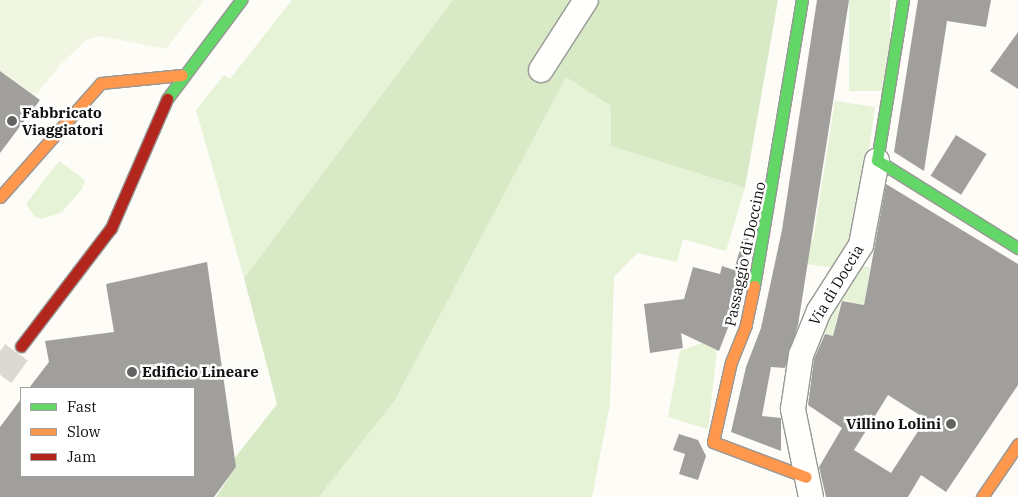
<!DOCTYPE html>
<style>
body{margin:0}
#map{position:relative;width:1018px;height:497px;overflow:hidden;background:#fdfcf7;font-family:"IBM Plex Serif",serif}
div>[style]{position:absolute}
.green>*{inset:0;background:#e7f3d7;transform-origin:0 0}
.forest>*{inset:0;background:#d8eac5}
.pitch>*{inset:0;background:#f0f6e1}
.building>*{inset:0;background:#a19f9c;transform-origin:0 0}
.secondary-tunnel>*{height:28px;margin-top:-14px;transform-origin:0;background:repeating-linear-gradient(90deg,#dad9d4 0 28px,transparent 0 42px)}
.roads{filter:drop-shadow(1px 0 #979795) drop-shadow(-1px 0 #979795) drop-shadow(0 1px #979795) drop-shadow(0 -1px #979795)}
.street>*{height:24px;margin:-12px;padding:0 12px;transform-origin:12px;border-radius:12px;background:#fffffe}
.fast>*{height:11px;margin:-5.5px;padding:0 5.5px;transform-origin:5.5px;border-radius:5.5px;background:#63d668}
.slow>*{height:11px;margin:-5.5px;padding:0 5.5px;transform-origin:5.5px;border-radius:5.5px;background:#ff974d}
.jam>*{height:11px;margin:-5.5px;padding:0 5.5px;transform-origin:5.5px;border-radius:5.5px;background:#b3261e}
.dots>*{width:14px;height:14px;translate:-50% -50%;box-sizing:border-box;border:2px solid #fff;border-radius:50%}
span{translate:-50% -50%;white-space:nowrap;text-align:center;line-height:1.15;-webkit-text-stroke:5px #fff;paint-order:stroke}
.poi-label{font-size:15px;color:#111;font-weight:700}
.left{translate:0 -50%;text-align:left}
.right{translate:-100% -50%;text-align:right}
.street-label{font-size:15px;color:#111}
.legend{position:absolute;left:20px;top:387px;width:175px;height:90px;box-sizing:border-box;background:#fff;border:1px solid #a0a0a0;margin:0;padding:6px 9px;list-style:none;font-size:15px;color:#111}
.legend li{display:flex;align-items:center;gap:10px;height:25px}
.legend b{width:25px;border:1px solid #a0a0a0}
</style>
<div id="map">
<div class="green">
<i style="clip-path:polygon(292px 0,453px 0,244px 278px,196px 110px,224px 75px,230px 79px)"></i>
<i style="left:849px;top:0;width:41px;height:91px"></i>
<i style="clip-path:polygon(566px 76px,611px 106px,612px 146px,745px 188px,726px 251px,683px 239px,677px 262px,637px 253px,614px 277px,610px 404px,592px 497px,319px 497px,395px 400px)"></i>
<i style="clip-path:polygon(835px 101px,875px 107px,856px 236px,836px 268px,806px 264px,809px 241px,813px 240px)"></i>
<i style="clip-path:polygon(59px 161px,85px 180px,82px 189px,62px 212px,42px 219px,35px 217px,26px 204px)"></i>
<i style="clip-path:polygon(860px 266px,870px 267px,864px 305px,841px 300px,833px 336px,817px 331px)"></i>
<i style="clip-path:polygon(702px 343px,717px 350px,708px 429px,668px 417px,680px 351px)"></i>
</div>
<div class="forest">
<i style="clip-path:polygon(453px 0,778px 0,745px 188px,611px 146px,611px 106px,566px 77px,395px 400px,319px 497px,216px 497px,236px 467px,234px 459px,277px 404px,244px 278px)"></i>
</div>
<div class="pitch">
<i style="clip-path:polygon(0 0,204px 0,166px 49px,101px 36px,86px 40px,60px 65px,35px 96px,0 71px)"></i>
</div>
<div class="building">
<i style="clip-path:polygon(817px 0,849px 0,798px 325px,785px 368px,771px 367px,762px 416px,781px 418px,781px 451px,731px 432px,746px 367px,761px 328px,782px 230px)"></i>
<i style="clip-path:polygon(918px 0,991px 0,986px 27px,947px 21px,924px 171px,894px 152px)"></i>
<i style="clip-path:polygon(1018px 32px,1018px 89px,990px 71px)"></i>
<i style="clip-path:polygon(0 71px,40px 100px,0 153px)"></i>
<i style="left:956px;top:135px;width:36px;height:48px;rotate:32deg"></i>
<i style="clip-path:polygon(evenodd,886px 184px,1018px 264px,1018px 385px,946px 492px,921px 475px,908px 497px,826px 497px,819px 467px,842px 428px,808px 405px,814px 359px,825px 334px,833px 336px,842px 301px,864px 305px,886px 184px,888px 395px,926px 419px,891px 473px,854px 450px,888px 395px)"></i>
<i style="clip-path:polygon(748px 222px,752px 224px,731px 320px,719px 351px,681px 333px,683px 348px,650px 353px,644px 304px,684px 299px,693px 267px,720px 274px,722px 266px,734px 270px)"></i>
<i style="clip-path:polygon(207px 262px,236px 467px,214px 497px,0 497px,0 427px,21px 399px,21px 476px,194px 476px,194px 388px,29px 388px,49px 362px,45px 341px,114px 332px,106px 284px)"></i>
<i style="clip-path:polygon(679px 434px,698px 440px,706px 456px,698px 480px,679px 474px,685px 454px,673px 450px)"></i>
</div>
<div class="secondary-tunnel">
<i style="left:0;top:375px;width:36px;rotate:-54deg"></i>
</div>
<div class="roads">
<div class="street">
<i style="left:541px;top:70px;width:83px;rotate:-57.3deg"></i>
<i style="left:811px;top:497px;width:90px;rotate:-101.6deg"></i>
<i style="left:793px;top:409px;width:55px;rotate:-81.6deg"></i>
<i style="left:801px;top:355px;width:48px;rotate:-67.8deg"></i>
<i style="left:819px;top:311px;width:78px;rotate:-57.5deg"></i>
<i style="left:861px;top:245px;width:86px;rotate:-79.3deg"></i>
</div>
<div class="fast">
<i style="left:903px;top:0;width:162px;rotate:99.2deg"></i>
<i style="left:877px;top:160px;width:166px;rotate:32deg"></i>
<i style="left:167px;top:99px;width:124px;rotate:-53.2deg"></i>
<i style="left:754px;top:286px;width:290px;rotate:-80.5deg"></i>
</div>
<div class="slow">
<i style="left:0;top:197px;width:152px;rotate:-48.5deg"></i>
<i style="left:101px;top:83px;width:81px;rotate:-5.6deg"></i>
<i style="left:754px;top:286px;width:40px;rotate:102deg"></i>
<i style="left:746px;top:325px;width:40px;rotate:112deg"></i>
<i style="left:731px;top:362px;width:82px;rotate:102.7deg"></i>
<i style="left:713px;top:442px;width:99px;rotate:20.6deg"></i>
<i style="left:982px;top:497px;width:64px;rotate:-55.8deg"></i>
</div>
<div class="jam">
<i style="left:21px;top:346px;width:148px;rotate:-52.7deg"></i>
<i style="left:111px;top:228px;width:141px;rotate:-66.5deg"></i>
</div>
</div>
<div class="dots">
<i style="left:12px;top:121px;background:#646362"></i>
<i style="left:132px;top:372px;background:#646362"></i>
<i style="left:951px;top:424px;background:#646362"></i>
</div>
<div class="poi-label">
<span class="left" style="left:22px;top:121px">Fabbricato<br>Viaggiatori</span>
<span class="left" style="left:142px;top:372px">Edificio Lineare</span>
<span class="right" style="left:941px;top:424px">Villino Lolini</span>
</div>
<div class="street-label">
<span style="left:745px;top:254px;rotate:-78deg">Passaggio di Doccino</span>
<span style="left:836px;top:285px;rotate:-59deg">Via di Doccia</span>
</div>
<ul class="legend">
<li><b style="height:6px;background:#63d668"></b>Fast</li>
<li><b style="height:6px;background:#ff974d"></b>Slow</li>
<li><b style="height:6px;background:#b3261e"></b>Jam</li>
</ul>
</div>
